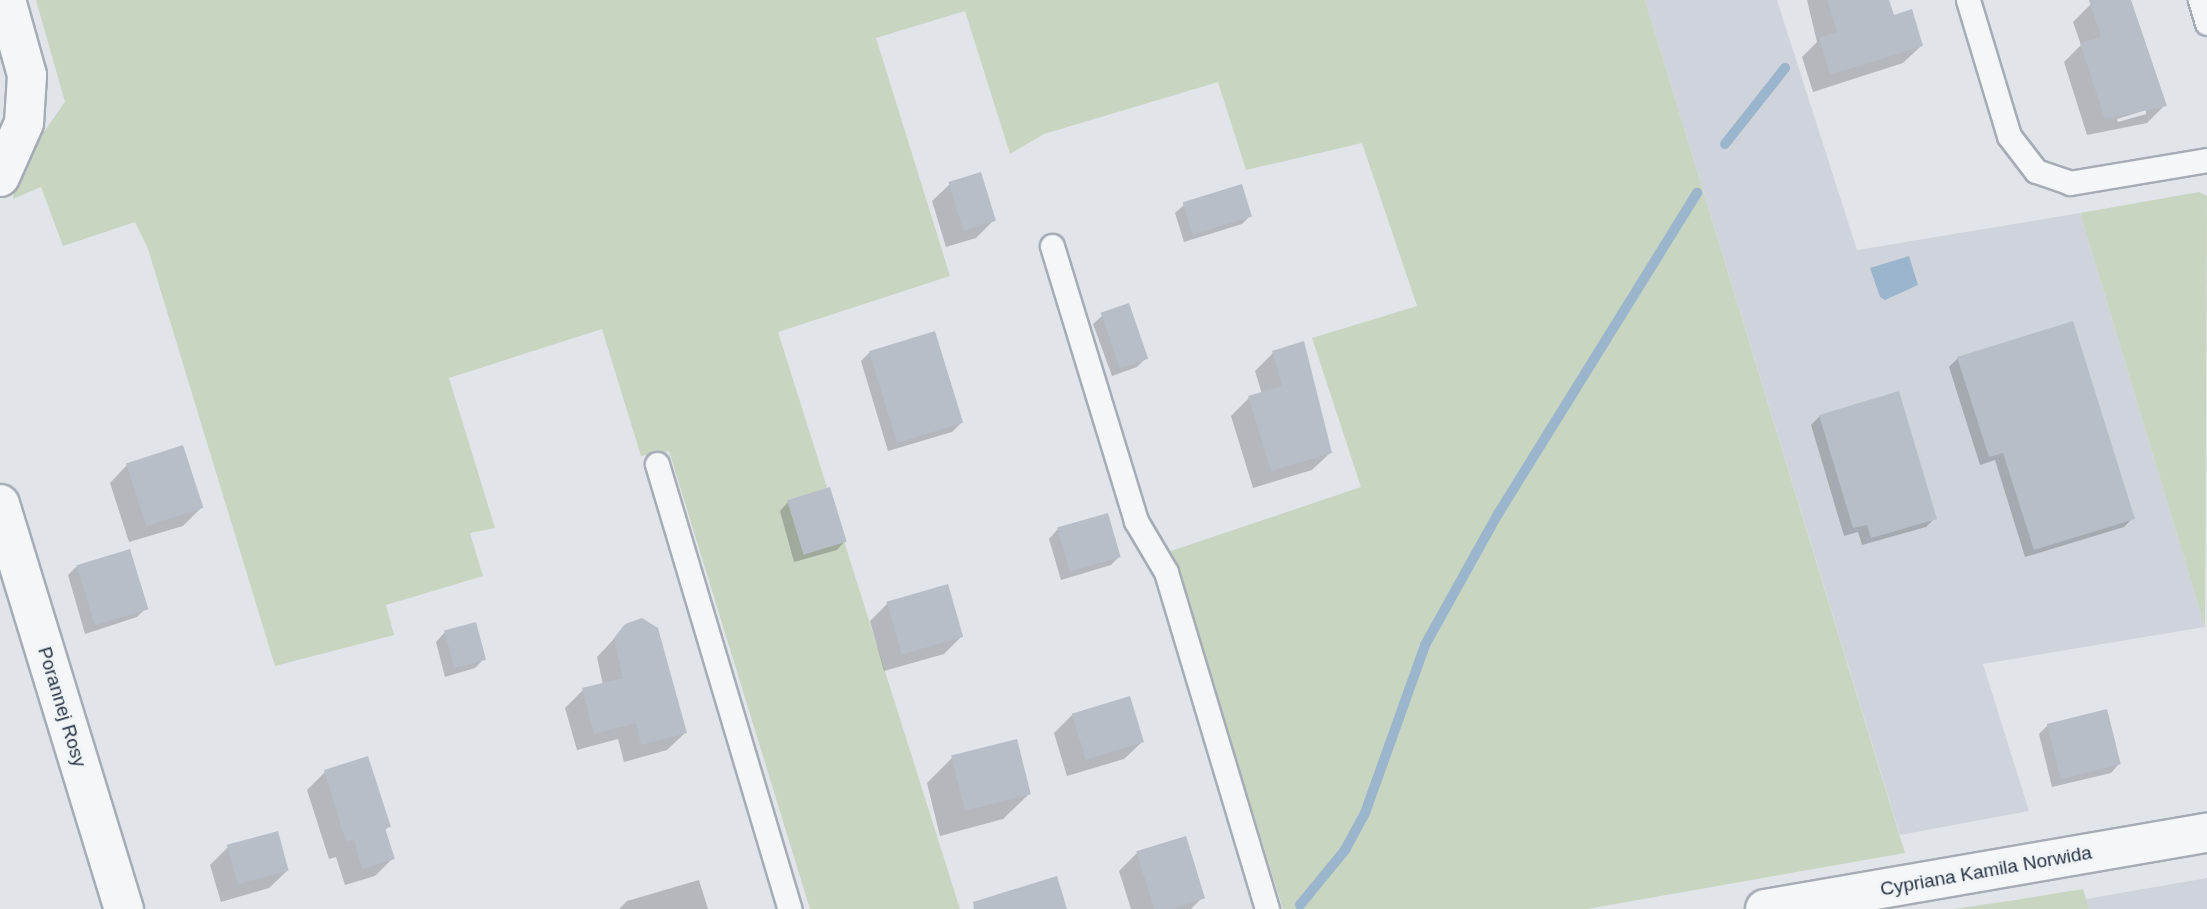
<!DOCTYPE html>
<style>
body{margin:0}
#map{position:relative;width:2207px;height:909px;overflow:hidden;background:#e1e5ea;font-family:Arial,sans-serif}
div>[style]{position:absolute}
.built>*{inset:0;background:#cfd4dc}
.green>*{inset:0;background:#c7d5c1}
.water>*{inset:0;background:#9ab5cc}
.shadow>*{inset:0;background:#0003}
.stream>*{height:10px;margin:-5px;padding:0 5px;transform-origin:5px;border-radius:5px;background:#9ab5cc}
.building>*{inset:0;background:#b8bec8;transform-origin:0 0}
.roads{filter:drop-shadow(2px 0 #a6acb5) drop-shadow(-2px 0 #a6acb5) drop-shadow(0 2px #a6acb5) drop-shadow(0 -2px #a6acb5)}
.lane>*{height:23px;margin:-11.5px;padding:0 11.5px;transform-origin:11.5px;border-radius:11.5px;background:#f4f6f8}
.street>*{height:38px;margin:-19px;padding:0 19px;transform-origin:19px;border-radius:19px;background:#f4f6f8}
span{translate:-50% -50%;white-space:nowrap;text-align:center;line-height:1.15;-webkit-text-stroke:5px #f0f4f7;paint-order:stroke}
.street-label{font-size:19px;color:#283343}
</style>
<div id="map">
<div class="built">
<i style="clip-path:polygon(1645px 0,1777px 0,1857px 250px,2080px 213px,2205px 627px,1983px 664px,2029px 811px,1900px 835px)"></i>
<i style="clip-path:polygon(2207px 878px,2207px 909px,2089px 909px,2086px 899px)"></i>
</div>
<div class="green">
<i style="clip-path:polygon(36px 0,1645px 0,1905px 853px,1587px 909px,1283px 909px,1171px 551px,1361px 487px,1312px 338px,1417px 306px,1362px 143px,1246px 170px,1218px 82px,1044px 134px,1010px 154px,965px 11px,876px 38px,950px 276px,778px 332px,960px 909px,810px 909px,669px 451px,641px 456px,602px 329px,449px 378px,495px 528px,470px 533px,483px 576px,386px 605px,394px 635px,275px 666px,148px 249px,135px 222px,63px 246px,41px 187px,13px 199px,17px 170px,65px 102px)"></i>
<i style="clip-path:polygon(2199px 192px,2207px 196px,2205px 627px,2080px 213px)"></i>
<i style="clip-path:polygon(2083px 889px,2089px 909px,1953px 909px,2009px 901px)"></i>
</div>
<div class="water">
<i style="clip-path:polygon(1909px 256px,1918px 285px,1885px 300px,1880px 297px,1870px 268px)"></i>
</div>
<div class="shadow">
<i style="clip-path:polygon(1807px 0,1888px 0,1893px 17px,1921px 46px,1903px 63px,1813px 92px,1802px 57px,1817px 42px)"></i>
<i style="clip-path:polygon(evenodd,2105px 0,2129px 0,2165px 105px,2147px 123px,2087px 135px,2064px 62px,2081px 45px,2073px 22px,2091px 4px,2105px 0,2146px 110px,2146px 114px,2118px 122px,2117px 119px,2146px 110px)"></i>
<i style="clip-path:polygon(950px 184px,994px 220px,976px 238px,946px 247px,932px 201px)"></i>
<i style="clip-path:polygon(1184px 205px,1250px 216px,1242px 224px,1184px 242px,1175px 213px)"></i>
<i style="clip-path:polygon(1102px 316px,1146px 358px,1137px 367px,1112px 376px,1093px 324px)"></i>
<i style="clip-path:polygon(934px 333px,961px 423px,952px 432px,888px 451px,861px 361px,869px 353px)"></i>
<i style="clip-path:polygon(1273px 353px,1330px 453px,1312px 470px,1253px 488px,1231px 416px,1249px 398px,1262px 394px,1255px 371px)"></i>
<i style="clip-path:polygon(1958px 358px,2133px 518px,2124px 527px,2025px 557px,1995px 460px,1980px 465px,1949px 367px)"></i>
<i style="clip-path:polygon(1820px 416px,1935px 518px,1926px 527px,1862px 545px,1858px 532px,1844px 536px,1811px 425px)"></i>
<i style="clip-path:polygon(127px 465px,201px 508px,183px 526px,129px 542px,110px 483px)"></i>
<i style="clip-path:polygon(788px 502px,845px 541px,837px 550px,794px 562px,780px 511px)"></i>
<i style="clip-path:polygon(1107px 515px,1119px 557px,1111px 565px,1061px 580px,1049px 539px,1057px 530px)"></i>
<i style="clip-path:polygon(128px 552px,146px 608px,137px 617px,85px 634px,68px 575px,76px 567px)"></i>
<i style="clip-path:polygon(888px 603px,962px 636px,944px 654px,884px 671px,870px 621px)"></i>
<i style="clip-path:polygon(474px 624px,484px 659px,475px 668px,445px 677px,436px 642px,444px 633px)"></i>
<i style="clip-path:polygon(626px 626px,685px 733px,667px 750px,624px 762px,618px 739px,577px 750px,565px 708px,583px 690px,603px 685px,597px 657px)"></i>
<i style="clip-path:polygon(1072px 715px,1142px 742px,1124px 759px,1067px 776px,1054px 733px)"></i>
<i style="clip-path:polygon(2048px 725px,2119px 764px,2111px 773px,2052px 787px,2039px 734px)"></i>
<i style="clip-path:polygon(952px 758px,1029px 794px,1003px 819px,940px 836px,927px 783px)"></i>
<i style="clip-path:polygon(325px 772px,389px 826px,384px 831px,393px 858px,375px 876px,345px 885px,336px 857px,329px 859px,307px 790px)"></i>
<i style="clip-path:polygon(228px 847px,287px 871px,269px 888px,221px 902px,210px 865px)"></i>
<i style="clip-path:polygon(1137px 853px,1203px 897px,1191px 909px,1131px 909px,1119px 871px)"></i>
<i style="clip-path:polygon(699px 880px,708px 909px,619px 909px,627px 901px)"></i>
</div>
<div class="stream">
<i style="left:1725px;top:144px;width:97px;rotate:-51.7deg"></i>
<i style="left:1300px;top:905px;width:71px;rotate:-50.7deg"></i>
<i style="left:1345px;top:850px;width:42px;rotate:-61.6deg"></i>
<i style="left:1365px;top:813px;width:178px;rotate:-70.3deg"></i>
<i style="left:1425px;top:645px;width:150px;rotate:-60.9deg"></i>
<i style="left:1498px;top:514px;width:378px;rotate:-58.2deg"></i>
</div>
<div class="building">
<i style="clip-path:polygon(1827px 0,1889px 0,1894px 15px,1912px 9px,1923px 46px,1830px 75px,1819px 38px,1837px 32px)"></i>
<i style="clip-path:polygon(2089px 0,2131px 0,2167px 106px,2105px 119px,2080px 43px,2101px 37px)"></i>
<i style="left:981px;top:172px;width:51px;height:34px;rotate:73deg"></i>
<i style="left:1242px;top:184px;width:34px;height:62px;rotate:73deg"></i>
<i style="left:1129px;top:303px;width:59px;height:30px;rotate:71deg"></i>
<i style="clip-path:polygon(2073px 321px,2135px 519px,2034px 550px,2003px 453px,1989px 457px,1957px 357px)"></i>
<i style="left:935px;top:331px;width:96px;height:69px;rotate:73deg"></i>
<i style="clip-path:polygon(1304px 341px,1332px 453px,1271px 471px,1248px 396px,1282px 386px,1272px 351px)"></i>
<i style="clip-path:polygon(1899px 391px,1937px 519px,1871px 538px,1867px 525px,1853px 528px,1819px 415px)"></i>
<i style="left:183px;top:445px;width:66px;height:60px;rotate:72deg"></i>
<i style="left:830px;top:487px;width:57px;height:45px;rotate:73deg"></i>
<i style="left:1108px;top:513px;width:46px;height:53px;rotate:74deg"></i>
<i style="left:130px;top:549px;width:63px;height:56px;rotate:73deg"></i>
<i style="left:948px;top:584px;width:55px;height:64px;rotate:74deg"></i>
<i style="clip-path:polygon(642px 618px,658px 628px,687px 733px,641px 745px,636px 723px,594px 734px,582px 688px,623px 678px,614px 638px,625px 624px)"></i>
<i style="left:476px;top:622px;width:39px;height:33px;rotate:75deg"></i>
<i style="left:1130px;top:696px;width:48px;height:61px;rotate:73deg"></i>
<i style="left:2107px;top:709px;width:57px;height:62px;rotate:76deg"></i>
<i style="left:1017px;top:739px;width:57px;height:68px;rotate:76deg"></i>
<i style="clip-path:polygon(368px 756px,391px 827px,385px 828px,395px 859px,362px 869px,354px 840px,346px 842px,324px 770px)"></i>
<i style="left:278px;top:831px;width:41px;height:53px;rotate:75deg"></i>
<i style="left:1186px;top:836px;width:65px;height:52px;rotate:73deg"></i>
<i style="clip-path:polygon(1057px 876px,1067px 909px,974px 909px,973px 902px)"></i>
</div>
<div class="roads">
<div class="lane">
<i style="left:1968px;top:0;width:142px;rotate:73.2deg"></i>
<i style="left:2009px;top:136px;width:44px;rotate:52.4deg"></i>
<i style="left:2036px;top:171px;width:36px;rotate:19deg"></i>
<i style="left:2070px;top:183px;width:139px;rotate:-9.5deg"></i>
<i style="left:2200px;top:0;width:24px;rotate:73deg"></i>
<i style="left:1052px;top:246px;width:288px;rotate:73deg"></i>
<i style="left:1136px;top:521px;width:59px;rotate:59.5deg"></i>
<i style="left:1166px;top:572px;width:352px;rotate:73.3deg"></i>
<i style="left:657px;top:464px;width:464px;rotate:73.4deg"></i>
</div>
<div class="street">
<i style="left:0;top:177px;width:59px;rotate:-66deg"></i>
<i style="left:24px;top:123px;width:48px;rotate:-86.4deg"></i>
<i style="left:27px;top:75px;width:78px;rotate:-105.6deg"></i>
<i style="left:0;top:504px;width:424px;rotate:73deg"></i>
<i style="left:1765px;top:909px;width:448px;rotate:-9.8deg"></i>
</div>
</div>
<div class="street-label">
<span style="left:62px;top:707px;rotate:73deg">Porannej Rosy</span>
<span style="left:1986px;top:871px;rotate:-10deg">Cypriana Kamila Norwida</span>
</div>
</div>
